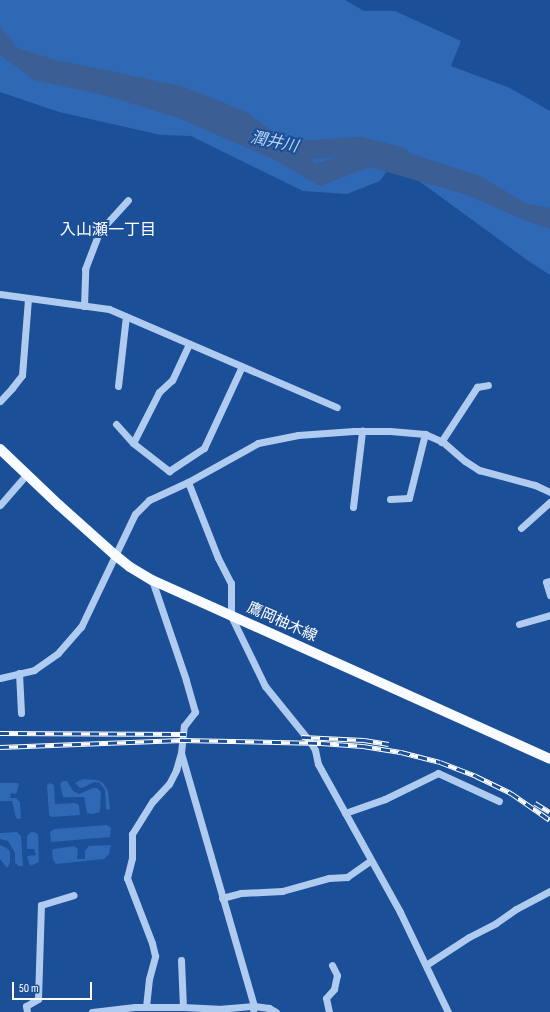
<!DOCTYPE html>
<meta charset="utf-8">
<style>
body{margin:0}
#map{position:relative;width:550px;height:1012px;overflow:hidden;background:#1b4f97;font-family:"Sofia Sans Condensed","Noto Sans JP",sans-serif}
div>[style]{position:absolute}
.green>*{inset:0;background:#2f68b4}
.water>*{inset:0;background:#3b5f94}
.river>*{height:19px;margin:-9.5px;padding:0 9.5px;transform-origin:9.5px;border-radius:9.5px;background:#3b5f94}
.minor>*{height:7px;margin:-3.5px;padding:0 3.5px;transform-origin:3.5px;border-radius:3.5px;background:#afcbf0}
.major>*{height:10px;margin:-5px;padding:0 5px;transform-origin:5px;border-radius:5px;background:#f8fbff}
.rail>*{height:4.5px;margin-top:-2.25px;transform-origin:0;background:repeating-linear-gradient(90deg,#1b4f97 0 9px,#fff 0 18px);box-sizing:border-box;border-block:1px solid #fff}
span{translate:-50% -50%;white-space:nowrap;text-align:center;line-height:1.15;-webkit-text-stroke:4px #1b4f97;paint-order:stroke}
.street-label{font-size:15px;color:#fff}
.water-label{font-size:16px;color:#bbd5f6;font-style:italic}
.neighbourhood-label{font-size:16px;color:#fff}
.scale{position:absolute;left:12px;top:982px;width:80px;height:18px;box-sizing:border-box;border:2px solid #fff;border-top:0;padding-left:5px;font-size:12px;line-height:14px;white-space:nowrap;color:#fff;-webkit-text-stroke:3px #1b4f97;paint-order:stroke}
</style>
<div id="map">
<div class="green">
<i style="clip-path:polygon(0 0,345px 0,364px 11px,395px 11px,461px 41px,451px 66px,510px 88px,550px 111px,550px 275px,527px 260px,393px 162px,380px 181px,347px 194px,303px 191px,191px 136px,161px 135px,59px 112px,0 92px)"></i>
<i style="clip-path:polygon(83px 779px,97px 780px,103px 783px,108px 791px,110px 809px,106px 810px,105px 790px,100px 783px,94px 782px,85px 787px,80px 788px,75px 783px)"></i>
<i style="clip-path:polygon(63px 781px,67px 781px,73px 791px,79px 794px,93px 788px,97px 788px,101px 792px,100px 812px,93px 814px,87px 813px,84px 797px,63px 797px,60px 784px)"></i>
<i style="clip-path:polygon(0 783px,17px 783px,19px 784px,16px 794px,11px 793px,10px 798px,16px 798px,20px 802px,21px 818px,19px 819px,16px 818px,12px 801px,0 801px)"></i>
<i style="clip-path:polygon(50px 783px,54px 785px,55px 804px,75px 803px,79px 805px,80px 815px,52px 817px,49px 815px,47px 785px)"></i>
<i style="clip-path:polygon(107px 825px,111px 828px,110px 837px,51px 842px,50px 832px,54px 829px)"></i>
<i style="clip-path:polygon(17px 832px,21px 836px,23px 866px,19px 866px,15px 863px,15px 853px,8px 841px,0 839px,0 833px)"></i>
<i style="clip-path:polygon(31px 832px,34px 832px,38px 834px,39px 862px,30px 866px,27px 856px,36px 855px,34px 849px,27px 849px,27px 836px)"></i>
<i style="clip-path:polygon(0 845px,8px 849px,10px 852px,10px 863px,7px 868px,0 859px)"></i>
<i style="clip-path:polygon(111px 845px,109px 854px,104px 859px,56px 864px,53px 859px,52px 851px,54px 849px,74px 846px,78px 849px,77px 859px,85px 859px,85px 851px,89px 846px)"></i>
</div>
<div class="water">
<i style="clip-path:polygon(0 27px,18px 48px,56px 60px,182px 86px,247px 112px,315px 163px,387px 146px,480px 176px,527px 204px,550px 208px,550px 229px,524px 220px,467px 195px,370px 167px,320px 186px,273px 159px,178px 118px,107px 96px,34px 80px,0 55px)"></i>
</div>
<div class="river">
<i style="left:272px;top:145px;width:22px;rotate:13deg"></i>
<i style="left:293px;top:150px;width:67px;rotate:-3.4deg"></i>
<i style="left:360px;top:146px;width:41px;rotate:14deg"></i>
</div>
<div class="minor">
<i style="left:0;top:294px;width:110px;rotate:7.8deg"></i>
<i style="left:109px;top:309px;width:248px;rotate:23.3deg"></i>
<i style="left:84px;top:306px;width:37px;rotate:-88deg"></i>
<i style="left:85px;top:269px;width:40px;rotate:-69deg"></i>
<i style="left:99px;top:232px;width:43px;rotate:-47.8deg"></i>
<i style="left:189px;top:344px;width:40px;rotate:115deg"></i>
<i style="left:172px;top:380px;width:18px;rotate:137deg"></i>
<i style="left:159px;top:392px;width:57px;rotate:117deg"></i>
<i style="left:133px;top:443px;width:46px;rotate:37.9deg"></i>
<i style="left:169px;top:471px;width:42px;rotate:-33.3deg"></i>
<i style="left:204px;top:448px;width:90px;rotate:-65.1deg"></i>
<i style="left:118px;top:386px;width:70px;rotate:-83.5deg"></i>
<i style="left:0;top:401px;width:18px;rotate:-47deg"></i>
<i style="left:12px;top:388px;width:16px;rotate:-52deg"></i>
<i style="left:22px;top:375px;width:77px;rotate:-85.5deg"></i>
<i style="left:116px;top:424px;width:25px;rotate:48deg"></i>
<i style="left:441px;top:442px;width:66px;rotate:-56.8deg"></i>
<i style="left:477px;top:387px;width:11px;rotate:-10deg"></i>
<i style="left:188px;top:482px;width:82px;rotate:68.5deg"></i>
<i style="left:218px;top:558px;width:28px;rotate:63deg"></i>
<i style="left:231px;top:583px;width:33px;rotate:90deg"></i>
<i style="left:231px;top:616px;width:78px;rotate:64.1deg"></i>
<i style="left:265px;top:686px;width:73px;rotate:51.1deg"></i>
<i style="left:311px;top:743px;width:8px;rotate:60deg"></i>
<i style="left:315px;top:750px;width:14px;rotate:78deg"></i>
<i style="left:318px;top:764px;width:169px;rotate:61deg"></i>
<i style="left:400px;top:912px;width:111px;rotate:64.4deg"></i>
<i style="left:390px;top:499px;width:19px;rotate:-3deg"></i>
<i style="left:409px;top:498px;width:66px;rotate:-76deg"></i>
<i style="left:0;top:505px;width:40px;rotate:-49deg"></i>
<i style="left:353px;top:507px;width:77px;rotate:-83.2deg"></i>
<i style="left:521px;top:528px;width:39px;rotate:-42deg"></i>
<i style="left:550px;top:581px;width:4px;rotate:166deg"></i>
<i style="left:546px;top:582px;width:14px;rotate:73deg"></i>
<i style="left:519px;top:624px;width:32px;rotate:-16deg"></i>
<i style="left:19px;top:673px;width:40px;rotate:87.1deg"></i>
<i style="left:0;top:678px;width:35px;rotate:-13deg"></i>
<i style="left:34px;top:670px;width:29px;rotate:-35deg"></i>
<i style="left:58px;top:653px;width:35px;rotate:-49deg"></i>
<i style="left:81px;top:627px;width:125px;rotate:-64.5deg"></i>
<i style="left:135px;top:514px;width:20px;rotate:-45deg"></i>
<i style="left:149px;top:500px;width:43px;rotate:-24.8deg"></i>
<i style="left:188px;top:482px;width:80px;rotate:-29.1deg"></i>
<i style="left:258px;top:443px;width:41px;rotate:-11.3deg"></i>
<i style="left:298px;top:435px;width:56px;rotate:-4.1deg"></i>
<i style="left:354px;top:431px;width:36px"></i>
<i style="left:390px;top:431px;width:35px;rotate:5deg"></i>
<i style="left:425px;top:434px;width:20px;rotate:24deg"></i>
<i style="left:443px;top:442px;width:29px;rotate:41deg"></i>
<i style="left:465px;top:461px;width:17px;rotate:33deg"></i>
<i style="left:479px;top:470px;width:58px;rotate:15deg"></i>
<i style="left:535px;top:485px;width:17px;rotate:25deg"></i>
<i style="left:181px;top:753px;width:263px;rotate:73.9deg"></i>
<i style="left:254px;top:1006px;width:6px;rotate:99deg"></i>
<i style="left:345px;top:813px;width:42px;rotate:-19.3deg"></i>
<i style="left:385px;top:799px;width:59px;rotate:-26.1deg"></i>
<i style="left:438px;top:773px;width:67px;rotate:24.7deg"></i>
<i style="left:222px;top:898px;width:20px;rotate:-15deg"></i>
<i style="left:241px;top:893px;width:41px;rotate:-2.8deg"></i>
<i style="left:282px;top:891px;width:49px;rotate:-15.5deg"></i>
<i style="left:329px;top:878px;width:18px;rotate:-3deg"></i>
<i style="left:347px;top:877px;width:29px;rotate:-35deg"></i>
<i style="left:181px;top:960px;width:47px;rotate:87.6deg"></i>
<i style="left:426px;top:965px;width:51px;rotate:-33.1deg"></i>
<i style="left:469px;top:937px;width:30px;rotate:-27deg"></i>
<i style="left:496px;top:923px;width:24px;rotate:-35deg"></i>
<i style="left:516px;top:909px;width:38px;rotate:-28deg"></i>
<i style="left:146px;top:1007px;width:28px;rotate:-84deg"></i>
<i style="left:149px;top:979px;width:24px;rotate:-75deg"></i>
<i style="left:155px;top:956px;width:13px;rotate:-103deg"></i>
<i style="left:152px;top:943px;width:70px;rotate:-111deg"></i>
<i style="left:127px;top:878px;width:21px;rotate:-76deg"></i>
<i style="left:132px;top:858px;width:24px;rotate:-90deg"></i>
<i style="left:132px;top:834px;width:39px;rotate:-58deg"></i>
<i style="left:153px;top:801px;width:23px;rotate:-47deg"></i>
<i style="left:169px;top:784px;width:16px;rotate:-63deg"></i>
<i style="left:176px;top:770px;width:18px;rotate:-74deg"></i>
<i style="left:181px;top:753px;width:27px;rotate:-84deg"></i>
<i style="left:184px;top:726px;width:18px;rotate:-52deg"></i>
<i style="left:195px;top:712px;width:33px;rotate:-106deg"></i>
<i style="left:186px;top:680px;width:106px;rotate:-108.8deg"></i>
<i style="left:27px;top:1012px;width:6px;rotate:-99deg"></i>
<i style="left:26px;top:1006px;width:14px;rotate:-30deg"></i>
<i style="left:38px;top:999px;width:94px;rotate:-88.2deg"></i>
<i style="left:41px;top:905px;width:34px;rotate:-17deg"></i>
<i style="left:92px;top:1012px;width:43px;rotate:-6.6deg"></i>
<i style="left:135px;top:1007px;width:48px"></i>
<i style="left:183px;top:1007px;width:35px;rotate:3deg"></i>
<i style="left:218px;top:1009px;width:36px;rotate:-5deg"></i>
<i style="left:254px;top:1006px;width:15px;rotate:8deg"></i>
<i style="left:269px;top:1008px;width:8px;rotate:30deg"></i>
<i style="left:329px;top:1012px;width:14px;rotate:-102deg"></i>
<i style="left:326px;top:998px;width:12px;rotate:-48deg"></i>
<i style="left:334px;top:989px;width:14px;rotate:-78deg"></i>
<i style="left:337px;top:975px;width:11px;rotate:-117deg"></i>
</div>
<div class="major">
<i style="left:0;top:449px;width:81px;rotate:43.5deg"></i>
<i style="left:59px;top:505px;width:75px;rotate:41.8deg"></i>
<i style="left:115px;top:555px;width:19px;rotate:39deg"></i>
<i style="left:130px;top:567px;width:26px;rotate:31deg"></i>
<i style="left:152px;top:580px;width:436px;rotate:24.2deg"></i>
</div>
<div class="rail">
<i style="left:0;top:733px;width:186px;rotate:0.3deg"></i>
<i style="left:302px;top:737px;width:62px;rotate:2.8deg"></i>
<i style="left:364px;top:740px;width:25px;rotate:9deg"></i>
<i style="left:0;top:747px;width:182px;rotate:-2.2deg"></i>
<i style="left:182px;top:740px;width:139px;rotate:1.2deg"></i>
<i style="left:321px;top:743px;width:42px;rotate:4.1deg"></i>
<i style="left:363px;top:746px;width:38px;rotate:9deg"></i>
<i style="left:401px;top:752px;width:40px;rotate:14.4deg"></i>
<i style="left:440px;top:762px;width:39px;rotate:21deg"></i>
<i style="left:476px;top:776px;width:39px;rotate:26deg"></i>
<i style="left:511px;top:793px;width:47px;rotate:34.7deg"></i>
<i style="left:535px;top:803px;width:17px;rotate:31deg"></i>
</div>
<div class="street-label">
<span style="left:282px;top:622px;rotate:24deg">鷹岡柚木線</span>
</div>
<div class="water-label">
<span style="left:274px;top:143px;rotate:12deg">潤井川</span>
</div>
<div class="neighbourhood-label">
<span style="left:108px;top:231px">入山瀬一丁目</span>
</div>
<div class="scale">50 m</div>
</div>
